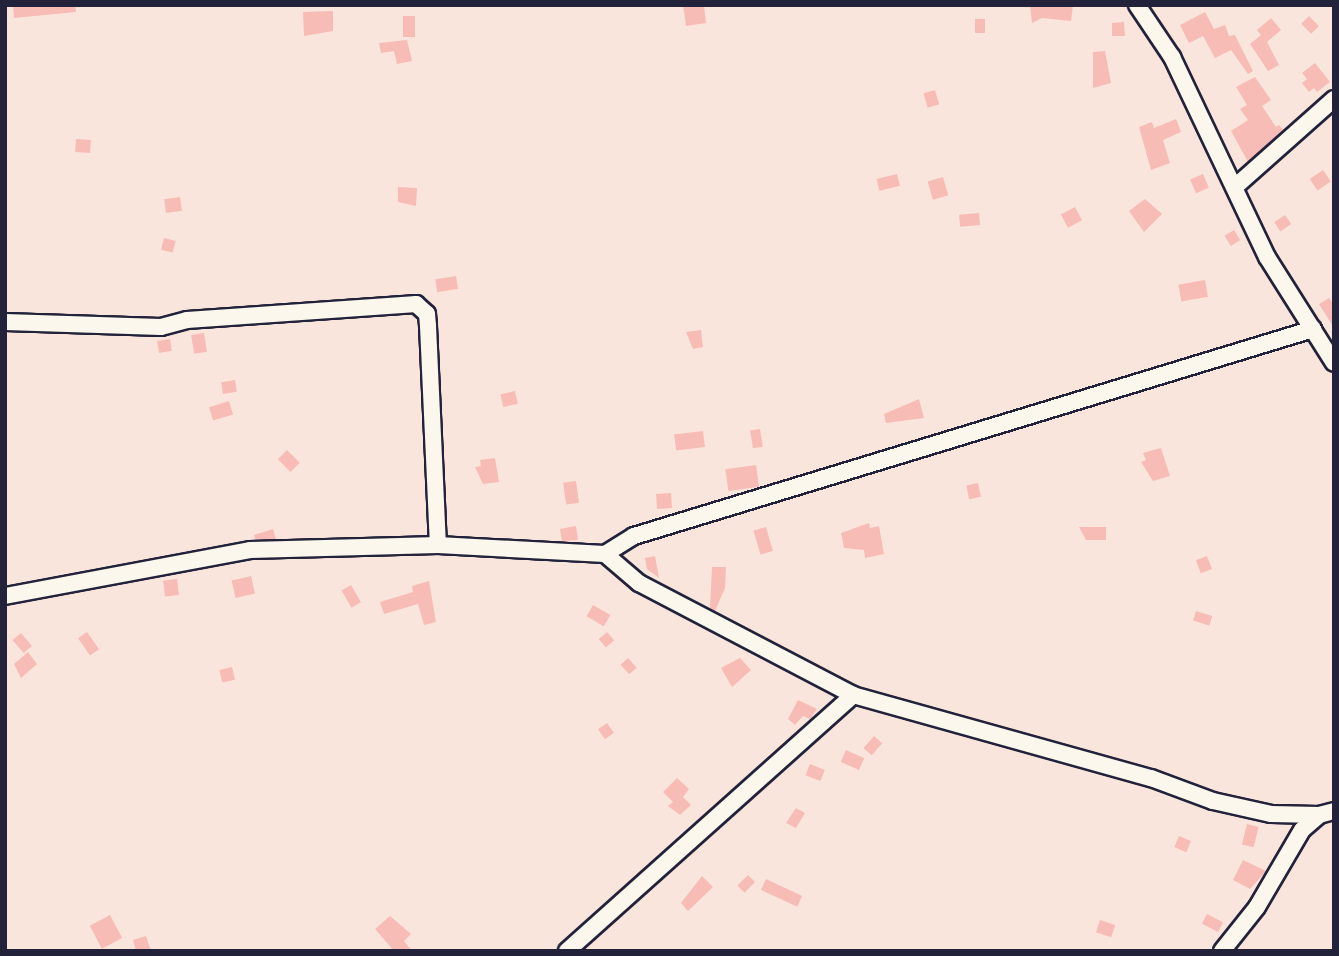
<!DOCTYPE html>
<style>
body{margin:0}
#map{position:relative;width:1339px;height:956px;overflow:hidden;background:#fae5dc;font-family:"Playpen Sans",sans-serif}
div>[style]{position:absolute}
.building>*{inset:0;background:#f8bcb6;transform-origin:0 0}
.roads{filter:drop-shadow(2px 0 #22223b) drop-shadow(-2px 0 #22223b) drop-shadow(0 2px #22223b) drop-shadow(0 -2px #22223b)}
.minor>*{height:16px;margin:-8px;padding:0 8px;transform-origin:8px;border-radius:8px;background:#fbf7ec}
span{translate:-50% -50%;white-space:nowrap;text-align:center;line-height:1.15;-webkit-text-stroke:6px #fbf7ec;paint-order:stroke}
.frame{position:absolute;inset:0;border:7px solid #22223b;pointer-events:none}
</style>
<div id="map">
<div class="building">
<i style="clip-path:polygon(13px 5px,75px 5px,76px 12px,14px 18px)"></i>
<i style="clip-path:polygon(683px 5px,704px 5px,706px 23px,686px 26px)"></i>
<i style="clip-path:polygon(1030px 5px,1073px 5px,1071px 21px,1042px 18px,1032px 23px)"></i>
<i style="clip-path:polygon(333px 11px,333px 31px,304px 36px,303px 12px)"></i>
<i style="clip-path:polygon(1205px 12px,1214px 29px,1225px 25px,1229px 36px,1235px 35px,1253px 71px,1248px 74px,1231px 50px,1215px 58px,1203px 36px,1189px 43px,1180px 25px)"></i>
<i style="left:403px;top:16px;width:12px;height:21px"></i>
<i style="left:1309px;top:16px;width:14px;height:11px;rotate:45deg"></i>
<i style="clip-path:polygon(1271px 18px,1281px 30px,1267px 42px,1279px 65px,1268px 71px,1250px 44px,1261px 35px,1257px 30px)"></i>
<i style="left:975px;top:19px;width:10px;height:14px"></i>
<i style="clip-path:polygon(1124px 22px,1125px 36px,1112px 36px,1112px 23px)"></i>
<i style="clip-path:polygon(407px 40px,412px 61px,397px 64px,394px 51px,381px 53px,379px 43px)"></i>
<i style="clip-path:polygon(1105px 51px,1111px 83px,1093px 88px,1093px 52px)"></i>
<i style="clip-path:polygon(1315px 63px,1330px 82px,1317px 92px,1314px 88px,1309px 92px,1302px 83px,1307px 79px,1302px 73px)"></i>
<i style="clip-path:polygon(1255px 77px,1271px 100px,1262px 106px,1276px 127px,1279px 125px,1283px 130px,1248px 162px,1231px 131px,1248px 120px,1240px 109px,1247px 105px,1236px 87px)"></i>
<i style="left:935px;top:90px;width:15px;height:12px;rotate:74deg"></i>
<i style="clip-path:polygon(1176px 119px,1181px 132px,1163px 140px,1170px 163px,1151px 170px,1139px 127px,1152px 122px,1154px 128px)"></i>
<i style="left:76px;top:139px;width:15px;height:13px;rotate:4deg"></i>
<i style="left:1323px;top:170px;width:14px;height:16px;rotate:56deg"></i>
<i style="left:897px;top:174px;width:12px;height:21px;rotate:76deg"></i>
<i style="left:1203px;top:174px;width:15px;height:14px;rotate:67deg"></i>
<i style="left:943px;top:177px;width:19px;height:16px;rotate:74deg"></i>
<i style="clip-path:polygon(398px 187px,417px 188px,416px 206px,398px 202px)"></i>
<i style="left:180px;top:197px;width:14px;height:16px;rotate:82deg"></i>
<i style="clip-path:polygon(1145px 199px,1162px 214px,1144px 232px,1129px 211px)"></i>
<i style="left:1075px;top:207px;width:15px;height:16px;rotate:62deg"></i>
<i style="left:979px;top:213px;width:12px;height:20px;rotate:85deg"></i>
<i style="left:1285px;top:215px;width:11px;height:13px;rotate:56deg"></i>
<i style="left:1234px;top:230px;width:12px;height:11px;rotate:59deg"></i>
<i style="left:164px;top:238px;width:12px;height:12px;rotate:14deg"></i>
<i style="left:456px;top:276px;width:13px;height:21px;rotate:81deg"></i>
<i style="left:1205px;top:280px;width:17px;height:27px;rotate:80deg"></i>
<i style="clip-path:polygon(1329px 298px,1334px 305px,1334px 328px,1319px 304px)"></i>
<i style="clip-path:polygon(701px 330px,703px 347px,693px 349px,686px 332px)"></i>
<i style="left:204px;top:333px;width:19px;height:13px;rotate:81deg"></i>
<i style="left:170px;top:339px;width:12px;height:13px;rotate:81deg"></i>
<i style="left:235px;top:380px;width:12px;height:14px;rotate:81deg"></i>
<i style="left:515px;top:391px;width:13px;height:15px;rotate:77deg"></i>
<i style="clip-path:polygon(919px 399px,924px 418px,886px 423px,884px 414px)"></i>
<i style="left:229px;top:401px;width:14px;height:21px;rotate:73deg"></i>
<i style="left:760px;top:429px;width:18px;height:10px;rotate:81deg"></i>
<i style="left:703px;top:431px;width:16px;height:29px;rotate:83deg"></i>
<i style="clip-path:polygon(1161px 448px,1170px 476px,1153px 481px,1141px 462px,1146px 460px,1143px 453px)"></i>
<i style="left:287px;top:450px;width:18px;height:13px;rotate:45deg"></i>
<i style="clip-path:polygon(495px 458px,499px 482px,483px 484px,475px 467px,481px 466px,480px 460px)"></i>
<i style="left:756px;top:465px;width:22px;height:31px;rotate:82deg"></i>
<i style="left:576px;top:481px;width:22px;height:13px;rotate:82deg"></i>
<i style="left:978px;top:483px;width:14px;height:12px;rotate:78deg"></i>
<i style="left:671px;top:493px;width:15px;height:15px;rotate:86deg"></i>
<i style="clip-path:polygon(869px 523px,870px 528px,879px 526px,884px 554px,865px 558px,864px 550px,844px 548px,841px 533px)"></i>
<i style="clip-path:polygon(576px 526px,578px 540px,562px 541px,560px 529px)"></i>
<i style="left:766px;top:527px;width:25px;height:13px;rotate:74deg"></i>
<i style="clip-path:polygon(1079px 527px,1106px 527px,1106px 540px,1086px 540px)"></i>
<i style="clip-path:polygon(273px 529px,276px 539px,255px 539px,254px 535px)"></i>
<i style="clip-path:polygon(655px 556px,659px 578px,647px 569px,645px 558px)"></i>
<i style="left:1207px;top:556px;width:14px;height:12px;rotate:69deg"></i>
<i style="clip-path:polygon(712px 567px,726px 567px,725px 588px,715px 611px,710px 608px)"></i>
<i style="left:251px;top:576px;width:18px;height:20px;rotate:77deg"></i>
<i style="left:177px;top:579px;width:16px;height:14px;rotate:83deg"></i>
<i style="clip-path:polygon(429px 581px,436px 622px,424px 625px,418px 604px,384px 614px,380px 602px,413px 592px,412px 586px)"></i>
<i style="left:351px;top:585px;width:20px;height:11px;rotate:60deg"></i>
<i style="left:593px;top:605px;width:20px;height:13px;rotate:30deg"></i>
<i style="left:1196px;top:611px;width:17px;height:10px;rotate:17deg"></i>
<i style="left:87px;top:632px;width:21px;height:11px;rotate:55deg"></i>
<i style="left:607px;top:632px;width:11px;height:11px;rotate:49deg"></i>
<i style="left:21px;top:633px;width:17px;height:11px;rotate:50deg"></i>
<i style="clip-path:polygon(28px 652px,37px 664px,21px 678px,14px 664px)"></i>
<i style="left:628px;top:658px;width:13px;height:10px;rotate:48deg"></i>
<i style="clip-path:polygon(740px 658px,751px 670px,732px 687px,721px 668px)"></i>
<i style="left:232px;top:667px;width:13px;height:13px;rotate:77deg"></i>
<i style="clip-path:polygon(798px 700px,817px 709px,810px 719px,803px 716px,795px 725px,788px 719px)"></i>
<i style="left:607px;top:723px;width:12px;height:11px;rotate:55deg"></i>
<i style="left:874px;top:736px;width:11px;height:16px;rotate:41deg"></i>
<i style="left:846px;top:750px;width:20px;height:13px;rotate:24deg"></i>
<i style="left:810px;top:764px;width:16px;height:12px;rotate:22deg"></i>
<i style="clip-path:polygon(677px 778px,689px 789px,683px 797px,691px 805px,680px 815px,668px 806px,673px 802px,663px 792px)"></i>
<i style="clip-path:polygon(796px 808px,805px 813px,796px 828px,786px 823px)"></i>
<i style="left:1247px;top:824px;width:12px;height:21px;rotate:14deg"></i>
<i style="left:1179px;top:836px;width:13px;height:12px;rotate:23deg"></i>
<i style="clip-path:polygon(1243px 860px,1266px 871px,1250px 889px,1233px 880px)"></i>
<i style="left:748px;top:875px;width:10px;height:15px;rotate:45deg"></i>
<i style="clip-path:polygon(702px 876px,713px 887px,688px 911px,681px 903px)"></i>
<i style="left:766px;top:879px;width:40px;height:12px;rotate:25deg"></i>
<i style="left:1207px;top:914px;width:18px;height:11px;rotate:27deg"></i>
<i style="left:110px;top:915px;width:26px;height:23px;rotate:62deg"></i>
<i style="clip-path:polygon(390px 916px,411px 934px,404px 941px,412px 951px,394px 951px,375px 929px)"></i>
<i style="left:1100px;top:920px;width:16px;height:13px;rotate:18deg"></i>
<i style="clip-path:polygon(146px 936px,151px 951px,136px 951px,133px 940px)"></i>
</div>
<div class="roads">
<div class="minor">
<i style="left:1137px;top:5px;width:63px;rotate:56.1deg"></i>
<i style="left:1172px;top:57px;width:221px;rotate:64.6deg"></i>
<i style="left:1267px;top:257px;width:125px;rotate:57.7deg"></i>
<i style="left:1236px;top:186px;width:131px;rotate:-41.6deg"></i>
<i style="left:5px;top:322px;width:156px;rotate:1.8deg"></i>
<i style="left:161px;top:327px;width:27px;rotate:-15deg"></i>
<i style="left:187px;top:320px;width:230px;rotate:-4deg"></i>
<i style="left:416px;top:304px;width:15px;rotate:42deg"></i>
<i style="left:427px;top:314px;width:12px;rotate:85deg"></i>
<i style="left:428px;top:326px;width:219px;rotate:87.4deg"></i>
<i style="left:605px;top:554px;width:45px;rotate:40.5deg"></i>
<i style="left:639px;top:583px;width:242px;rotate:27.6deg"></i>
<i style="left:853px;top:695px;width:309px;rotate:15.6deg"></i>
<i style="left:1151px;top:778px;width:66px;rotate:20.4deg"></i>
<i style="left:1213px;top:801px;width:59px;rotate:12.6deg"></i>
<i style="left:1271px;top:814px;width:48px;rotate:1.2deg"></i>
<i style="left:5px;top:596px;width:249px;rotate:-10.6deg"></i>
<i style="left:250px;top:550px;width:188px;rotate:-1.5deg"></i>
<i style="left:438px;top:545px;width:167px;rotate:3.1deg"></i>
<i style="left:605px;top:554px;width:34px;rotate:-32deg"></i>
<i style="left:634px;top:536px;width:710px;rotate:-16.95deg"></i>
<i style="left:567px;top:951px;width:384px;rotate:-41.8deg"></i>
<i style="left:1222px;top:951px;width:56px;rotate:-51.5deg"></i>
<i style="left:1257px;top:907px;width:89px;rotate:-59.7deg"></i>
<i style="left:1302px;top:830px;width:23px;rotate:-41deg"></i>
<i style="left:1319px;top:815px;width:16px;rotate:-15deg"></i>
</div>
</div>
<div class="frame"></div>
</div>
